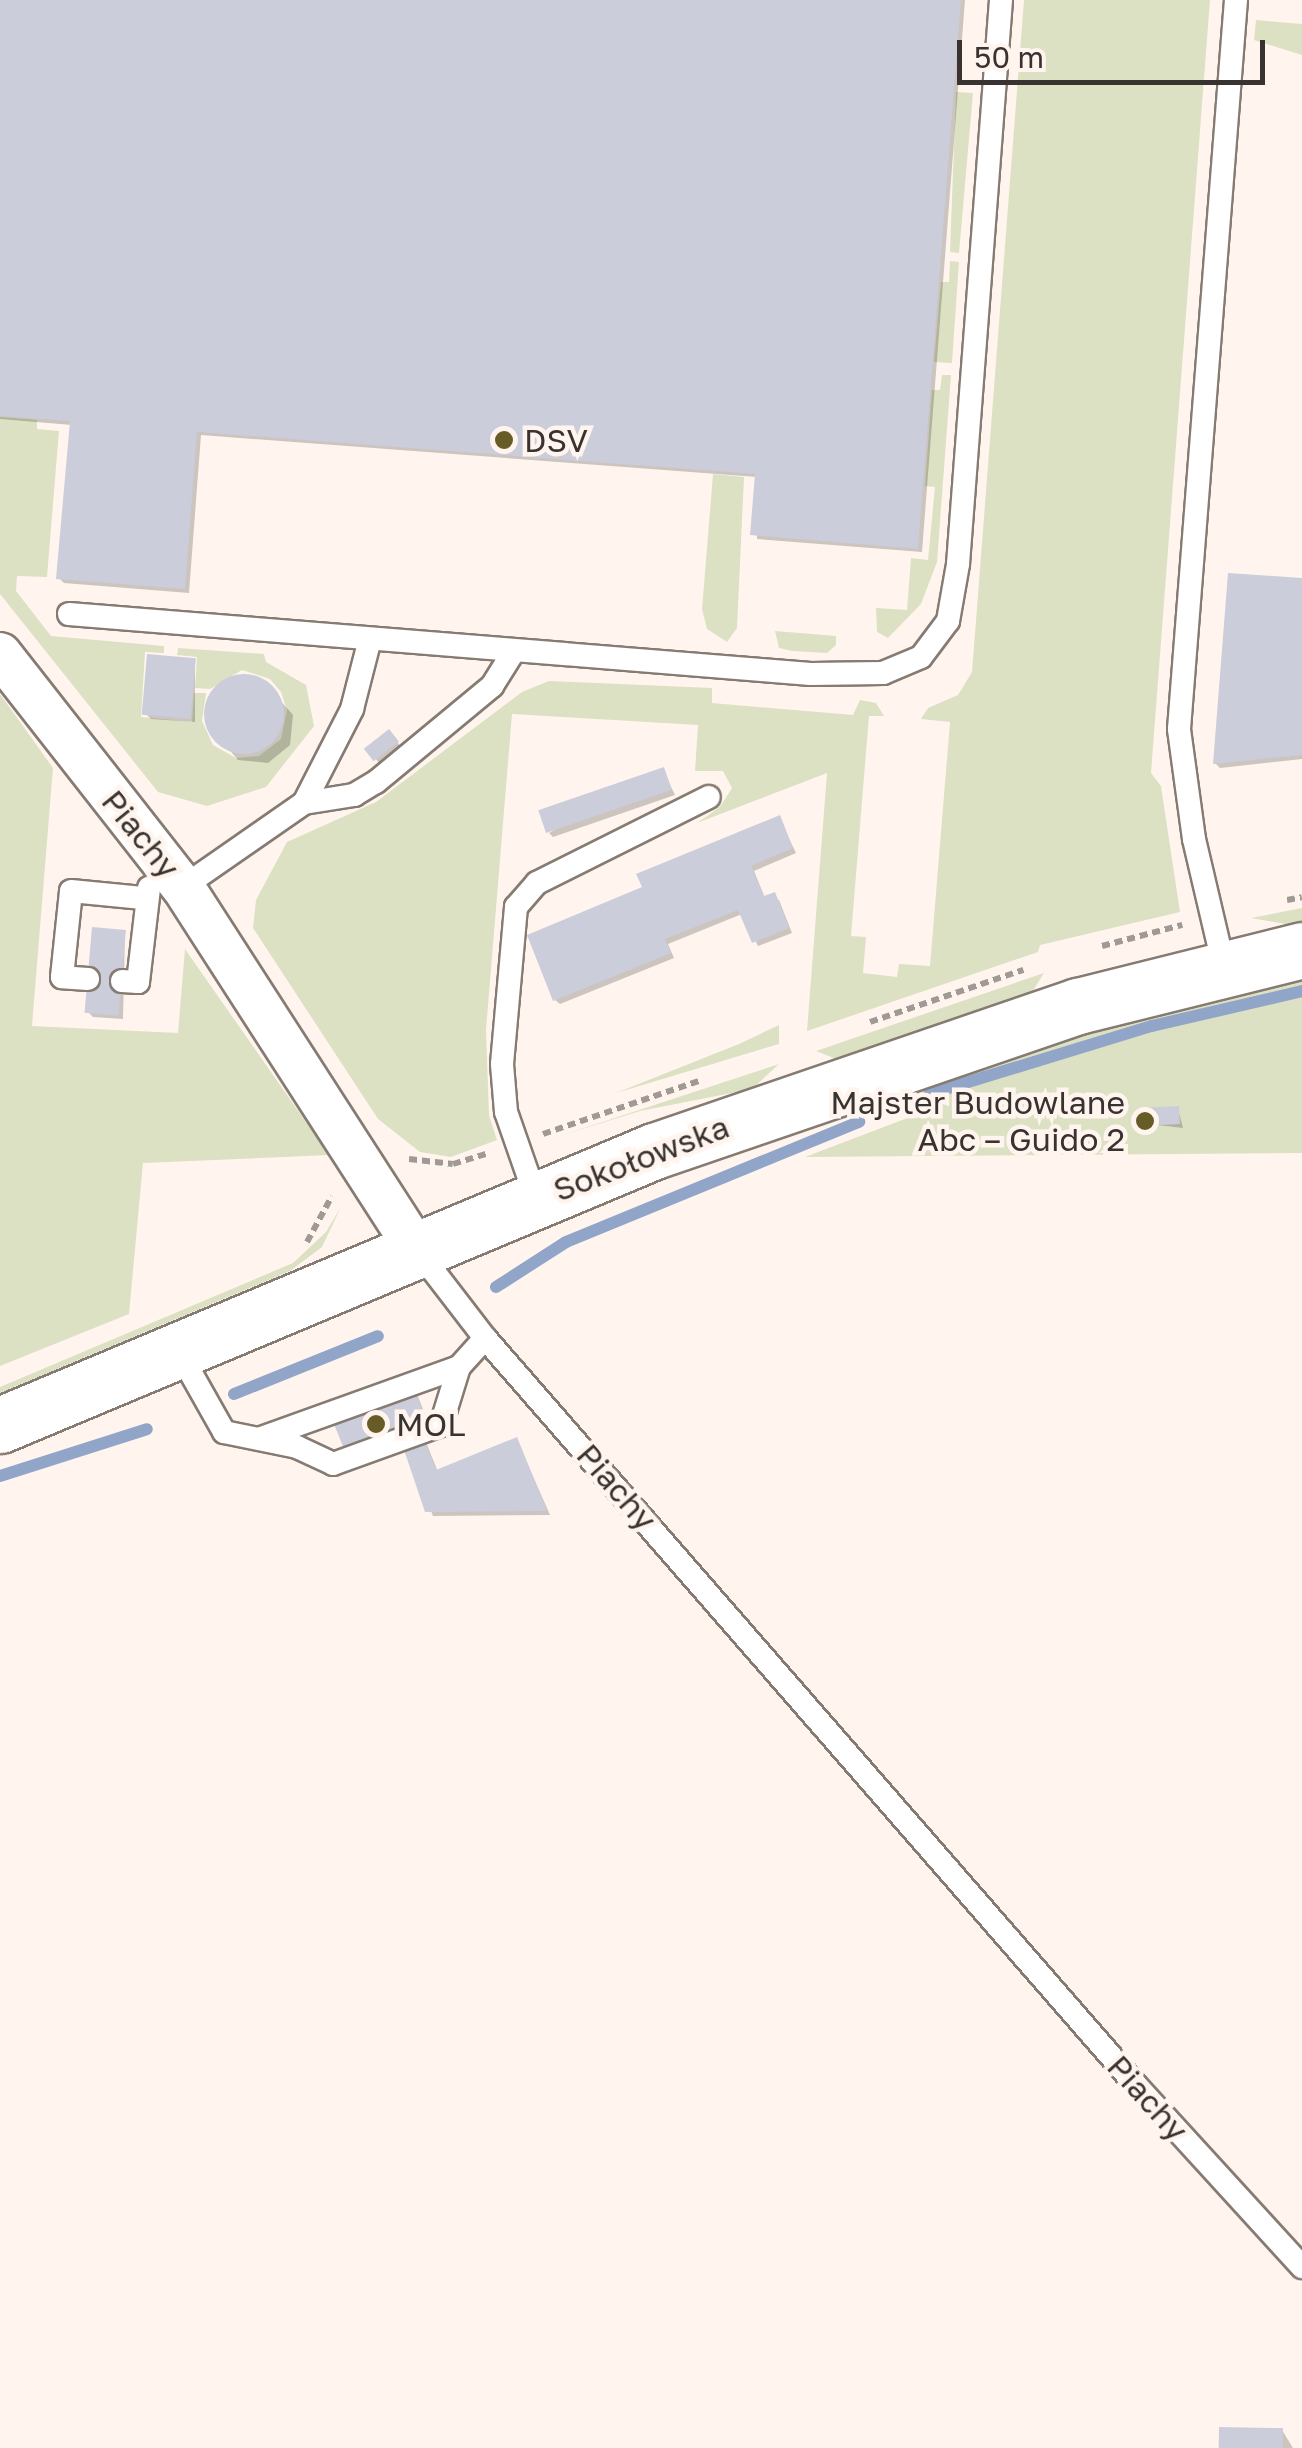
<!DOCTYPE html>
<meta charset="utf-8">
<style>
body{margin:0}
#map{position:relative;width:1302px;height:2448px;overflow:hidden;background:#fff5ee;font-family:"Golos Text",sans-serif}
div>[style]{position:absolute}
.green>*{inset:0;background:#dde1c3}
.shadow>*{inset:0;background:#0003}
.stream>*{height:12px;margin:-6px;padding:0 6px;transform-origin:6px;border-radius:6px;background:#91a5c9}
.building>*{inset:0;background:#cccdda;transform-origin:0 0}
.round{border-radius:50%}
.path>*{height:6px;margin-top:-3px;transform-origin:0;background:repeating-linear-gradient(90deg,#a19994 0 8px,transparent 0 13px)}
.roads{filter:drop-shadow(2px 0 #867b72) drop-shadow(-2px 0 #867b72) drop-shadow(0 2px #867b72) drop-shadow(0 -2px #867b72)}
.lane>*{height:22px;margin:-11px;padding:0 11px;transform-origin:11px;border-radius:11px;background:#fff}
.street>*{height:42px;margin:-21px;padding:0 21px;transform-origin:21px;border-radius:21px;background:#fff}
.secondary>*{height:55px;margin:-27.5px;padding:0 27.5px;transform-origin:27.5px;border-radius:27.5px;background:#fff}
.dots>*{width:28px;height:28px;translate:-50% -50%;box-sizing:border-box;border:5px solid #fff5ee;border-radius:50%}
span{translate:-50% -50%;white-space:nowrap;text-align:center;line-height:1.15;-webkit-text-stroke:9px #fff5ee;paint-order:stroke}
.poi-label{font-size:32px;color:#383330}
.left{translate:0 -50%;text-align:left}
.right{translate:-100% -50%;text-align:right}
.street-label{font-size:32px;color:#383330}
.scale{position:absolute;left:957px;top:40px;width:308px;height:45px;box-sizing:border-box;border:5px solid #383330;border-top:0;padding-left:12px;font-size:30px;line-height:35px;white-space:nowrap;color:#383330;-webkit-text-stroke:8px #fff5ee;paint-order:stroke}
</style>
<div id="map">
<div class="green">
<i style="clip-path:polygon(1024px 0,1210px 0,1151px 773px,1161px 786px,1180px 912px,1040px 945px,1038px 952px,807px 1031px,827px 773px,697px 823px,720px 807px,732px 788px,723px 771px,695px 771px,698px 725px,512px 714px,486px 1030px,489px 1115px,497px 1140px,451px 1157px,420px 1152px,378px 1119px,253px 928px,256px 900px,287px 842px,376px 802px,522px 692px,549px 681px,712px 688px,712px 703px,853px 715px,860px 700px,876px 703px,884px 716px,869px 716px,851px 936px,866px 937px,863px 973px,897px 977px,899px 964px,930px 966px,950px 722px,921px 719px,928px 708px,958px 695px,972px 672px)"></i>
<i style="clip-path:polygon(1256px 20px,1302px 24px,1302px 55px,1254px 40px)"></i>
<i style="clip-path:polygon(956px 92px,973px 93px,959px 253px,950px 252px)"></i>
<i style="clip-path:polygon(950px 261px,959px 262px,952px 363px,934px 362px,941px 282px,949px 282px)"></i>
<i style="clip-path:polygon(942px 375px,951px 375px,937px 562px,921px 604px,888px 638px,877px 632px,876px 608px,907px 610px,911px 558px,928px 560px,935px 487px,925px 486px,932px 390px,940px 390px)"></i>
<i style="clip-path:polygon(0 417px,37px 420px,37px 429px,59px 431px,47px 577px,17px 576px,16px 591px,51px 636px,164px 646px,164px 653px,145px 652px,141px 717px,192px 722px,194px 693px,206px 693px,202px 721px,213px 745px,236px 758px,259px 756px,281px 739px,287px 710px,281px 692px,270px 679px,242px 670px,210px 689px,195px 688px,197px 657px,177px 655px,178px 648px,264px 654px,266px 662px,306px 685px,314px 726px,266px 787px,207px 806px,158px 792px,0 594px)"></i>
<i style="clip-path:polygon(713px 474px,744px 477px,737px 628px,727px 642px,707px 629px,702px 609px)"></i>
<i style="clip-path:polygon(775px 631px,836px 636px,836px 645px,827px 653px,792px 651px,779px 648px)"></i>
<i style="clip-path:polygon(0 694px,53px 768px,32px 1026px,178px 1033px,185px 949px,329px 1155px,143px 1163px,129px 1314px,0 1366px)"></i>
<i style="clip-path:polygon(1302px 908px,1302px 927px,1251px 918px)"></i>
<i style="clip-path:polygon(1044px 973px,1031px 994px,841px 1061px,816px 1051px)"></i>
<i style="clip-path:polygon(1302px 976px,1302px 1153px,805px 1157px,910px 1117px,918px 1091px,934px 1078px,1127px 1018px)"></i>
<i style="clip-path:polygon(779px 1025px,779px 1044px,616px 1093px,739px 1044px)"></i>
<i style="clip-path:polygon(779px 1064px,752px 1089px,640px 1111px,557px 1137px)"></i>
<i style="clip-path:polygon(341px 1207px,322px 1247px,290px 1271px,0 1393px,0 1387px,293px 1263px,326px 1232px)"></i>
</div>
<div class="shadow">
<i style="clip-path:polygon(0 0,965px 0,922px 552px,757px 539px,757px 477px,201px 435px,189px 593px,64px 583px,59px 578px,72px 425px,0 419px)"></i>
<i style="clip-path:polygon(1302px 581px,1302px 759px,1220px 768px,1215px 763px)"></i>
<i style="clip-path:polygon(195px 660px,195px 722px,151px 719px,146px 714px)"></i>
<i style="clip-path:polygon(233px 678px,263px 681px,293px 715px,290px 745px,268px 763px,238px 760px,208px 725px,211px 696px)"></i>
<i style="clip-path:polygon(393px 737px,402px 748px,380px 764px,367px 748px)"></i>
<i style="clip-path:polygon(663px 770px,675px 795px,553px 837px,549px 833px)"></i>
<i style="clip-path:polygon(779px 818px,796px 853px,754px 871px,765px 898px,779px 900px,792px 933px,758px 946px,742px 914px,668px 944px,674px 958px,560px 1004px,555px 1000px,645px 888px)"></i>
<i style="clip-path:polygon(125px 932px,123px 1019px,93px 1017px,88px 1012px)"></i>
<i style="clip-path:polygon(1178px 1109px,1183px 1128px,1148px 1124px)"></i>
<i style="clip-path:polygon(417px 1394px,432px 1432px,423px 1435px,438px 1472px,517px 1440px,550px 1515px,433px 1516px,404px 1443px,336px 1420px)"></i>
<i style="clip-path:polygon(1282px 2430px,1293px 2448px,1222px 2448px)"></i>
</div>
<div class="stream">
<i style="left:929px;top:1094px;width:233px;rotate:-17deg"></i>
<i style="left:1152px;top:1026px;width:154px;rotate:-13.1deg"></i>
<i style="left:496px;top:1287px;width:83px;rotate:-32.7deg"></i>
<i style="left:566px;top:1242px;width:317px;rotate:-22.3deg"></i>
<i style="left:234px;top:1394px;width:155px;rotate:-21.9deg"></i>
<i style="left:0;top:1476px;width:154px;rotate:-17.7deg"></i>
</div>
<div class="building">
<i style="clip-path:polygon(0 0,961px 0,918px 549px,750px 535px,755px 474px,197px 432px,185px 589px,56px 579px,70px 421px,0 416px)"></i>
<i style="clip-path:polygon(1228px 573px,1302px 578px,1302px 755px,1213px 764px)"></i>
<i style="left:147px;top:654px;width:49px;height:61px;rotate:5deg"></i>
<i class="round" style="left:204px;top:674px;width:80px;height:80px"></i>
<i style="left:389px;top:729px;width:16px;height:32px;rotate:52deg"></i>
<i style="left:664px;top:767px;width:24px;height:133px;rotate:71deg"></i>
<i style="clip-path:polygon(780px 815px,793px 848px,751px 866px,764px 896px,775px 892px,789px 928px,752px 943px,738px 910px,665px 939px,671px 953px,553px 1001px,527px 935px,642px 887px,636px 874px)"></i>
<i style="left:92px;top:927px;width:34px;height:86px;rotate:5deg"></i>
<i style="left:1179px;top:1106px;width:18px;height:34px;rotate:87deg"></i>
<i style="clip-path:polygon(413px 1386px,429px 1427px,420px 1430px,436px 1470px,517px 1437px,547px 1511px,425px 1512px,400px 1438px,348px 1459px,332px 1419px)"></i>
<i style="left:1219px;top:2427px;width:64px;height:21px;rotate:1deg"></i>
</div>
<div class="path">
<i style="left:1287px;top:900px;width:15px;rotate:-11deg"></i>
<i style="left:1102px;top:946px;width:83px;rotate:-14.7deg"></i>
<i style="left:870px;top:1022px;width:162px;rotate:-18.8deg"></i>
<i style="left:543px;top:1134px;width:168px;rotate:-18.8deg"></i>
<i style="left:409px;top:1159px;width:44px;rotate:6.5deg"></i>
<i style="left:453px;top:1164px;width:38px;rotate:-17deg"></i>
<i style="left:307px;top:1242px;width:52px;rotate:-61.5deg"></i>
</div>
<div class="roads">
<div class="lane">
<i style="left:69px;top:614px;width:744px;rotate:4.62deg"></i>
<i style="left:811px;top:674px;width:72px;rotate:-0.8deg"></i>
<i style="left:883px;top:673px;width:41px;rotate:-22.8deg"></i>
<i style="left:921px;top:657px;width:45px;rotate:-53.1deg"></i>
<i style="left:948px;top:621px;width:58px;rotate:-80deg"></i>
<i style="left:958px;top:564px;width:566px;rotate:-85.64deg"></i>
<i style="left:304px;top:803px;width:106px;rotate:-62.9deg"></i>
<i style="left:352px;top:709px;width:72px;rotate:-75.6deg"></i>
<i style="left:183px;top:887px;width:147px;rotate:-34.8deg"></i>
<i style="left:304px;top:803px;width:51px;rotate:-9.1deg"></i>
<i style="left:354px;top:795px;width:26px;rotate:-31deg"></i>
<i style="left:376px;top:782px;width:151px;rotate:-39.6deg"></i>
<i style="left:492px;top:686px;width:40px;rotate:-58deg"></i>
<i style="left:1224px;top:967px;width:131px;rotate:-103.2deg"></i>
<i style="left:1194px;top:839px;width:111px;rotate:-97.8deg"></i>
<i style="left:1179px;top:729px;width:731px;rotate:-85.53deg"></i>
<i style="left:88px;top:979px;width:26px;rotate:-176deg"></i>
<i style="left:62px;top:977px;width:86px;rotate:-84deg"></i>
<i style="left:71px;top:891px;width:72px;rotate:5.6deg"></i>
<i style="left:122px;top:981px;width:16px;rotate:4deg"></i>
<i style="left:138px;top:982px;width:95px;rotate:-83.3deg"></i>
<i style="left:536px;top:1198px;width:91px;rotate:-109.2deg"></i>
<i style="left:506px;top:1112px;width:48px;rotate:-94.8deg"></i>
<i style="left:502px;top:1064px;width:158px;rotate:-84.9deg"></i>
<i style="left:516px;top:907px;width:32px;rotate:-49deg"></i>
<i style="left:537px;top:883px;width:192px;rotate:-26.6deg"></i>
<i style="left:418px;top:1251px;width:110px;rotate:52.4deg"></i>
<i style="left:485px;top:1338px;width:989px;rotate:48.93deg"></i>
<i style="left:1135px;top:2084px;width:248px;rotate:47.6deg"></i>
<i style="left:179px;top:1352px;width:92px;rotate:60.6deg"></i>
<i style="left:224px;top:1432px;width:75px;rotate:11.6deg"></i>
<i style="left:297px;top:1447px;width:40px;rotate:25deg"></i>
<i style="left:333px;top:1464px;width:115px;rotate:-19.9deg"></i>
<i style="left:441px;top:1425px;width:61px;rotate:-72.8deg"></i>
<i style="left:261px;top:1438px;width:210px;rotate:-19.7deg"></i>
<i style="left:459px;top:1367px;width:39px;rotate:-48deg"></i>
</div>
<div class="street">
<i style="left:0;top:654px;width:296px;rotate:51.9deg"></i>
<i style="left:183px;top:887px;width:432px;rotate:57.2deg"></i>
</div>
<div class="secondary">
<i style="left:0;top:1425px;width:709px;rotate:-22.73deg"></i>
<i style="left:654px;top:1151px;width:448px;rotate:-18.9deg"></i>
<i style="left:1078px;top:1006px;width:231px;rotate:-14deg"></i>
</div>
</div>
<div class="dots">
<i style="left:504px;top:440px;background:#675c28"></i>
<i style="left:1145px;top:1121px;background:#675c28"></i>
<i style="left:376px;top:1424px;background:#675c28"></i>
</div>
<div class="poi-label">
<span class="left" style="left:524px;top:440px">DSV</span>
<span class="right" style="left:1125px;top:1121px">Majster Budowlane<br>Abc – Guido 2</span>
<span class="left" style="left:396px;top:1424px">MOL</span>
</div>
<div class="street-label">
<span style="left:141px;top:834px;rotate:51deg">Piachy</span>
<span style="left:641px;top:1158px;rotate:-21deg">Sokołowska</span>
<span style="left:617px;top:1487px;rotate:49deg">Piachy</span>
<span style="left:1148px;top:2098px;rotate:48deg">Piachy</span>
</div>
<div class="scale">50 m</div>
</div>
